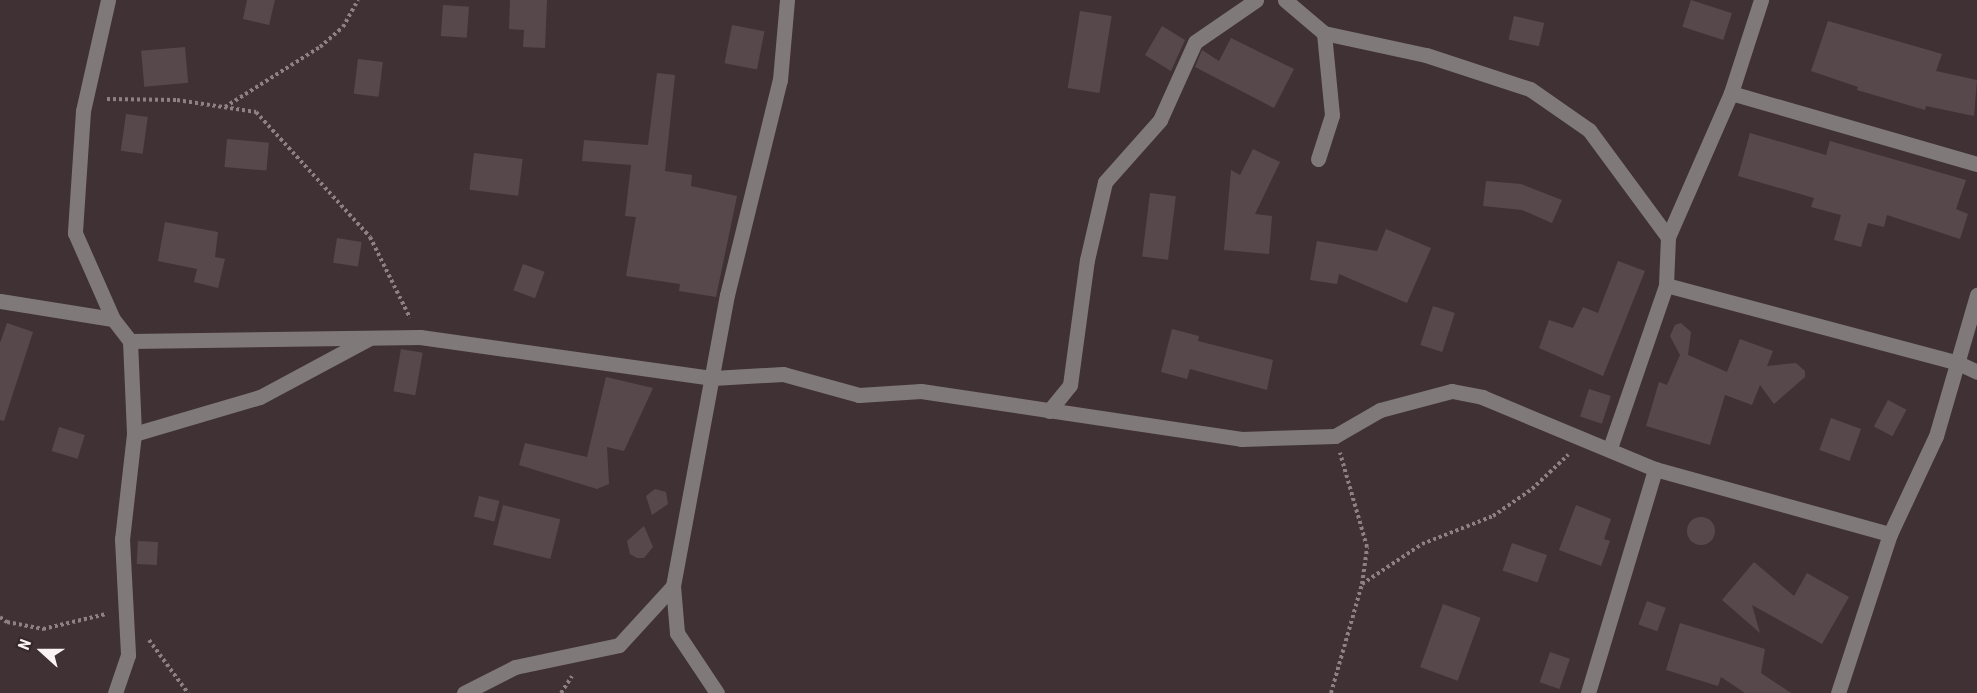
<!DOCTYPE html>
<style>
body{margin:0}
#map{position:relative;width:1977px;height:693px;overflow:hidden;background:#403234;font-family:"Roboto Condensed",sans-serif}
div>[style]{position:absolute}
.building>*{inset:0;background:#57494b;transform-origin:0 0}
.round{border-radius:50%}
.path>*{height:4px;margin-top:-2px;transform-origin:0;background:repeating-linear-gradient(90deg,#8d8183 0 3px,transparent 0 6px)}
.minor>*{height:15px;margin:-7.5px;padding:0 7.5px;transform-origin:7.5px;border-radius:7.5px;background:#80797a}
span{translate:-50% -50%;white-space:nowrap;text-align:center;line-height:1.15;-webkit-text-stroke:6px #35282a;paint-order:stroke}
.north{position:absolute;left:12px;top:621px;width:60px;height:60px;-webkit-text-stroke:4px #35282a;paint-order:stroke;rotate:291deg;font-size:16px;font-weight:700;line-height:24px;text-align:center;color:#fbf2f3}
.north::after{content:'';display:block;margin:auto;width:21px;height:27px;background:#fbf2f3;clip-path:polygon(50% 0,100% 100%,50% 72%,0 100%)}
</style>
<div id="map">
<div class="building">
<i style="clip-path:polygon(247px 0,275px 0,269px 25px,243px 19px)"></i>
<i style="clip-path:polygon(510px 0,547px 0,545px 48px,523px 47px,524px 30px,509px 29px)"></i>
<i style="left:1691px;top:0;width:43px;height:28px;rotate:18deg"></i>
<i style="left:443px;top:5px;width:26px;height:31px;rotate:4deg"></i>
<i style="left:1080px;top:11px;width:32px;height:78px;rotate:9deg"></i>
<i style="left:1514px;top:16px;width:31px;height:24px;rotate:13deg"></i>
<i style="clip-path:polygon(1828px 21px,1942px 54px,1936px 71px,1977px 80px,1974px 116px,1926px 106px,1925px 110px,1857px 90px,1858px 87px,1811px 71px)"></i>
<i style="left:732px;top:25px;width:33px;height:39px;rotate:11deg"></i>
<i style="clip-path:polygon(1162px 26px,1185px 40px,1171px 71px,1145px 55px)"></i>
<i style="clip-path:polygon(1231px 38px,1294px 69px,1274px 108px,1195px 67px,1202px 50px,1219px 61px)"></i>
<i style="left:185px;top:47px;width:36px;height:44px;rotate:85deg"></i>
<i style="left:358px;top:59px;width:25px;height:35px;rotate:7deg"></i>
<i style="clip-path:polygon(657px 73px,675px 75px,665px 171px,692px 175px,691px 186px,737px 196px,716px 297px,679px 291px,680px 284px,626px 276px,636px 217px,625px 216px,631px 165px,582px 161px,584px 140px,648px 145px)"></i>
<i style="left:126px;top:114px;width:22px;height:37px;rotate:8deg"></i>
<i style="clip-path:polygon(1750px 133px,1826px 155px,1830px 141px,1966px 180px,1956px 209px,1968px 214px,1960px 239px,1887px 215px,1884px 227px,1868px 223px,1861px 247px,1834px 240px,1841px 215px,1811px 207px,1814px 198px,1738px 176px)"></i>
<i style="left:227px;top:139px;width:42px;height:28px;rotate:5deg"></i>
<i style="clip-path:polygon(1253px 149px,1280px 162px,1255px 214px,1272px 216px,1269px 254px,1224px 250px,1231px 170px,1240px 175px)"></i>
<i style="left:474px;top:153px;width:49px;height:37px;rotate:7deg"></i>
<i style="clip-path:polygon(1486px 181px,1521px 184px,1562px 200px,1552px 223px,1522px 210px,1483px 206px)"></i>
<i style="left:1150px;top:193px;width:26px;height:64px;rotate:7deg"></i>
<i style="clip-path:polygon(165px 222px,218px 232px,215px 257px,225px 259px,218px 288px,194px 282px,197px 269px,158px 261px)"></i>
<i style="clip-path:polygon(1386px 229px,1431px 248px,1407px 303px,1339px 274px,1337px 284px,1310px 280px,1317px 241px,1377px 251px)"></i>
<i style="left:337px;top:238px;width:25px;height:25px;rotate:9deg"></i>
<i style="clip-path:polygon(1618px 261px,1645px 271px,1603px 376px,1539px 348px,1549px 320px,1573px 328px,1583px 307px,1598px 313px)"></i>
<i style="left:523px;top:264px;width:23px;height:28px;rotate:20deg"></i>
<i style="left:1433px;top:306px;width:23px;height:41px;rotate:18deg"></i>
<i style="clip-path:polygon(7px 323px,33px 332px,4px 421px,0 420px,0 343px)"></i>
<i style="clip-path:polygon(1681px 323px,1691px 332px,1688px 355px,1727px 372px,1740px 339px,1773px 351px,1767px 366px,1796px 363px,1805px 371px,1805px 377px,1774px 404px,1760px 385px,1752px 405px,1725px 395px,1710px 445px,1646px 426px,1659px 382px,1667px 385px,1680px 355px,1670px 336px,1675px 325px)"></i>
<i style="clip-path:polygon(1172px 329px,1199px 336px,1198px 341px,1273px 360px,1267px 390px,1190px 369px,1187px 379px,1161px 372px)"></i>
<i style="left:401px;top:349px;width:22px;height:43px;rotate:10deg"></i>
<i style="clip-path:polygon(606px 377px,653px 388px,624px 451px,607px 447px,609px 484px,597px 489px,519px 465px,525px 443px,587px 457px)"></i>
<i style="left:1589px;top:389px;width:23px;height:29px;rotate:18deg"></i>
<i style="left:1888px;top:400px;width:21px;height:30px;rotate:28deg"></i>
<i style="left:1831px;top:418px;width:32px;height:34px;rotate:20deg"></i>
<i style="left:59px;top:427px;width:27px;height:25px;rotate:17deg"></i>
<i style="clip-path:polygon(655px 489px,666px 492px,668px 504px,652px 515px,646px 496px)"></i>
<i style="left:479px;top:496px;width:21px;height:21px;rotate:14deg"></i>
<i style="left:503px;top:505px;width:59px;height:41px;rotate:14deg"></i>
<i style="clip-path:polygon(1576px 505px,1611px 519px,1604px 539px,1610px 541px,1601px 566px,1559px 550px)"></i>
<i class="round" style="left:1687px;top:517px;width:28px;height:28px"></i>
<i style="clip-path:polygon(644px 526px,653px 547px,644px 558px,637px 558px,630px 554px,627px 541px)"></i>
<i style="left:138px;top:541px;width:20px;height:23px;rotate:3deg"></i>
<i style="left:1512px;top:543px;width:37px;height:29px;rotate:19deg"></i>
<i style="clip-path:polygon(1754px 562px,1794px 596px,1807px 573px,1849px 597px,1822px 644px,1752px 605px,1760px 633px,1722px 600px)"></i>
<i style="left:1647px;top:601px;width:20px;height:25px;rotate:20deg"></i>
<i style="left:1443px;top:604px;width:40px;height:67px;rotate:20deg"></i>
<i style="clip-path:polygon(1680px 623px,1765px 649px,1761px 673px,1791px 693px,1745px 693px,1721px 677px,1718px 686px,1666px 670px)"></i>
<i style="left:1550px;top:652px;width:21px;height:32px;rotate:19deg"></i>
</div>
<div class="path">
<i style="left:107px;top:99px;width:70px;rotate:0.8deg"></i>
<i style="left:177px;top:100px;width:80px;rotate:8.6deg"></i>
<i style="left:256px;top:112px;width:169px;rotate:47.6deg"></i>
<i style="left:370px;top:237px;width:90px;rotate:63.7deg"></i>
<i style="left:225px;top:107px;width:112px;rotate:-32.3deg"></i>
<i style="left:320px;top:47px;width:30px;rotate:-41deg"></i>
<i style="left:343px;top:27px;width:31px;rotate:-61deg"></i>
<i style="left:1362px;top:584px;width:72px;rotate:-33.7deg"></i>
<i style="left:1422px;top:544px;width:76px;rotate:-21.5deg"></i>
<i style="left:1493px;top:516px;width:47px;rotate:-34.7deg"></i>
<i style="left:1532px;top:489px;width:50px;rotate:-43.4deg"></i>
<i style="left:0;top:617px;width:9px;rotate:36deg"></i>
<i style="left:7px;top:622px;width:37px;rotate:11deg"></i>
<i style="left:43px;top:629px;width:65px;rotate:-13.4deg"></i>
<i style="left:149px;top:640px;width:66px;rotate:53.7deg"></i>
<i style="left:561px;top:693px;width:20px;rotate:-57deg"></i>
<i style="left:1331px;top:693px;width:113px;rotate:-74.1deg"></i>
<i style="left:1362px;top:584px;width:37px;rotate:-82deg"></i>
<i style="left:1367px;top:547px;width:98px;rotate:-106deg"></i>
</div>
<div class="minor">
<i style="left:108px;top:0;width:114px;rotate:102.7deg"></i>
<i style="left:83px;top:111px;width:122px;rotate:93.8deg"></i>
<i style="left:75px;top:233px;width:94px;rotate:66.2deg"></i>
<i style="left:113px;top:319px;width:28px;rotate:52deg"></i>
<i style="left:130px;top:341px;width:93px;rotate:87.5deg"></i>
<i style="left:134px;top:434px;width:106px;rotate:96.5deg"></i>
<i style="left:122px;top:539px;width:116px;rotate:87deg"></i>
<i style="left:128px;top:655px;width:40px;rotate:108.9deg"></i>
<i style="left:1285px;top:0;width:51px;rotate:40.2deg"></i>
<i style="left:1324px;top:33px;width:104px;rotate:12.2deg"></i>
<i style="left:1426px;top:55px;width:109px;rotate:18.1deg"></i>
<i style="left:1530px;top:89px;width:72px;rotate:34.8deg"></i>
<i style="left:1589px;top:130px;width:133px;rotate:53.6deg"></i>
<i style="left:1761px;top:0;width:98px;rotate:107.9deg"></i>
<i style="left:1731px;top:93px;width:157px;rotate:113.6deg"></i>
<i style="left:1668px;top:237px;width:48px;rotate:92.4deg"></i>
<i style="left:1666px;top:285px;width:300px;rotate:14.9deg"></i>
<i style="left:1956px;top:362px;width:23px;rotate:25deg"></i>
<i style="left:1731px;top:93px;width:256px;rotate:16.1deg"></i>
<i style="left:1318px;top:159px;width:46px;rotate:-72.3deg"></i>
<i style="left:1332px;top:115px;width:82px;rotate:-95.6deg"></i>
<i style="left:0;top:301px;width:114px;rotate:9.1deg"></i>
<i style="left:130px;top:341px;width:290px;rotate:-0.8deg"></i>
<i style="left:420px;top:337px;width:296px;rotate:8deg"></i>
<i style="left:713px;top:378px;width:70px;rotate:-3.3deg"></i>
<i style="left:783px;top:374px;width:79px;rotate:15.4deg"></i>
<i style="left:859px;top:395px;width:62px;rotate:-3.7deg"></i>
<i style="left:921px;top:391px;width:324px;rotate:8.5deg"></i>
<i style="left:1241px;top:439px;width:94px;rotate:-1.8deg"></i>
<i style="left:1335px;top:436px;width:52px;rotate:-30deg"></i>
<i style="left:1380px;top:410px;width:74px;rotate:-14.8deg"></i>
<i style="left:1452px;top:391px;width:31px;rotate:11deg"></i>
<i style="left:1482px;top:397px;width:187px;rotate:22.6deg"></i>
<i style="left:1655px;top:469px;width:244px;rotate:15.5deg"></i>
<i style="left:1049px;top:411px;width:33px;rotate:-51deg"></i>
<i style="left:1070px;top:385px;width:126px;rotate:-82.3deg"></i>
<i style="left:1087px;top:260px;width:80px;rotate:-77deg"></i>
<i style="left:1105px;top:182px;width:83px;rotate:-48.4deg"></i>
<i style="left:1160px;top:120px;width:85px;rotate:-65.8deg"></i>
<i style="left:1195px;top:42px;width:74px;rotate:-34.5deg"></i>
<i style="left:134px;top:434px;width:131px;rotate:-16.4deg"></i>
<i style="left:260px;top:397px;width:125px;rotate:-28.2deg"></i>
<i style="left:1610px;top:448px;width:172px;rotate:-71deg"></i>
<i style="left:673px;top:586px;width:47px;rotate:85.1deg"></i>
<i style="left:677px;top:633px;width:72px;rotate:56.3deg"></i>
<i style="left:464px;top:693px;width:57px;rotate:-27deg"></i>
<i style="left:515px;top:667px;width:106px;rotate:-11.9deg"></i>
<i style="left:619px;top:645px;width:80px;rotate:-47.5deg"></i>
<i style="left:673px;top:586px;width:296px;rotate:-79.5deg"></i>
<i style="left:727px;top:295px;width:221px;rotate:-76.2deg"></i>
<i style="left:780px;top:80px;width:80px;rotate:-85deg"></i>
<i style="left:1588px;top:693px;width:234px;rotate:-73.3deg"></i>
<i style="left:1838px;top:693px;width:167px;rotate:-71.9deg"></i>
<i style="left:1890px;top:534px;width:108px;rotate:-64.9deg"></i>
<i style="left:1936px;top:436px;width:147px;rotate:-73.8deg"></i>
</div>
<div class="north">N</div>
</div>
